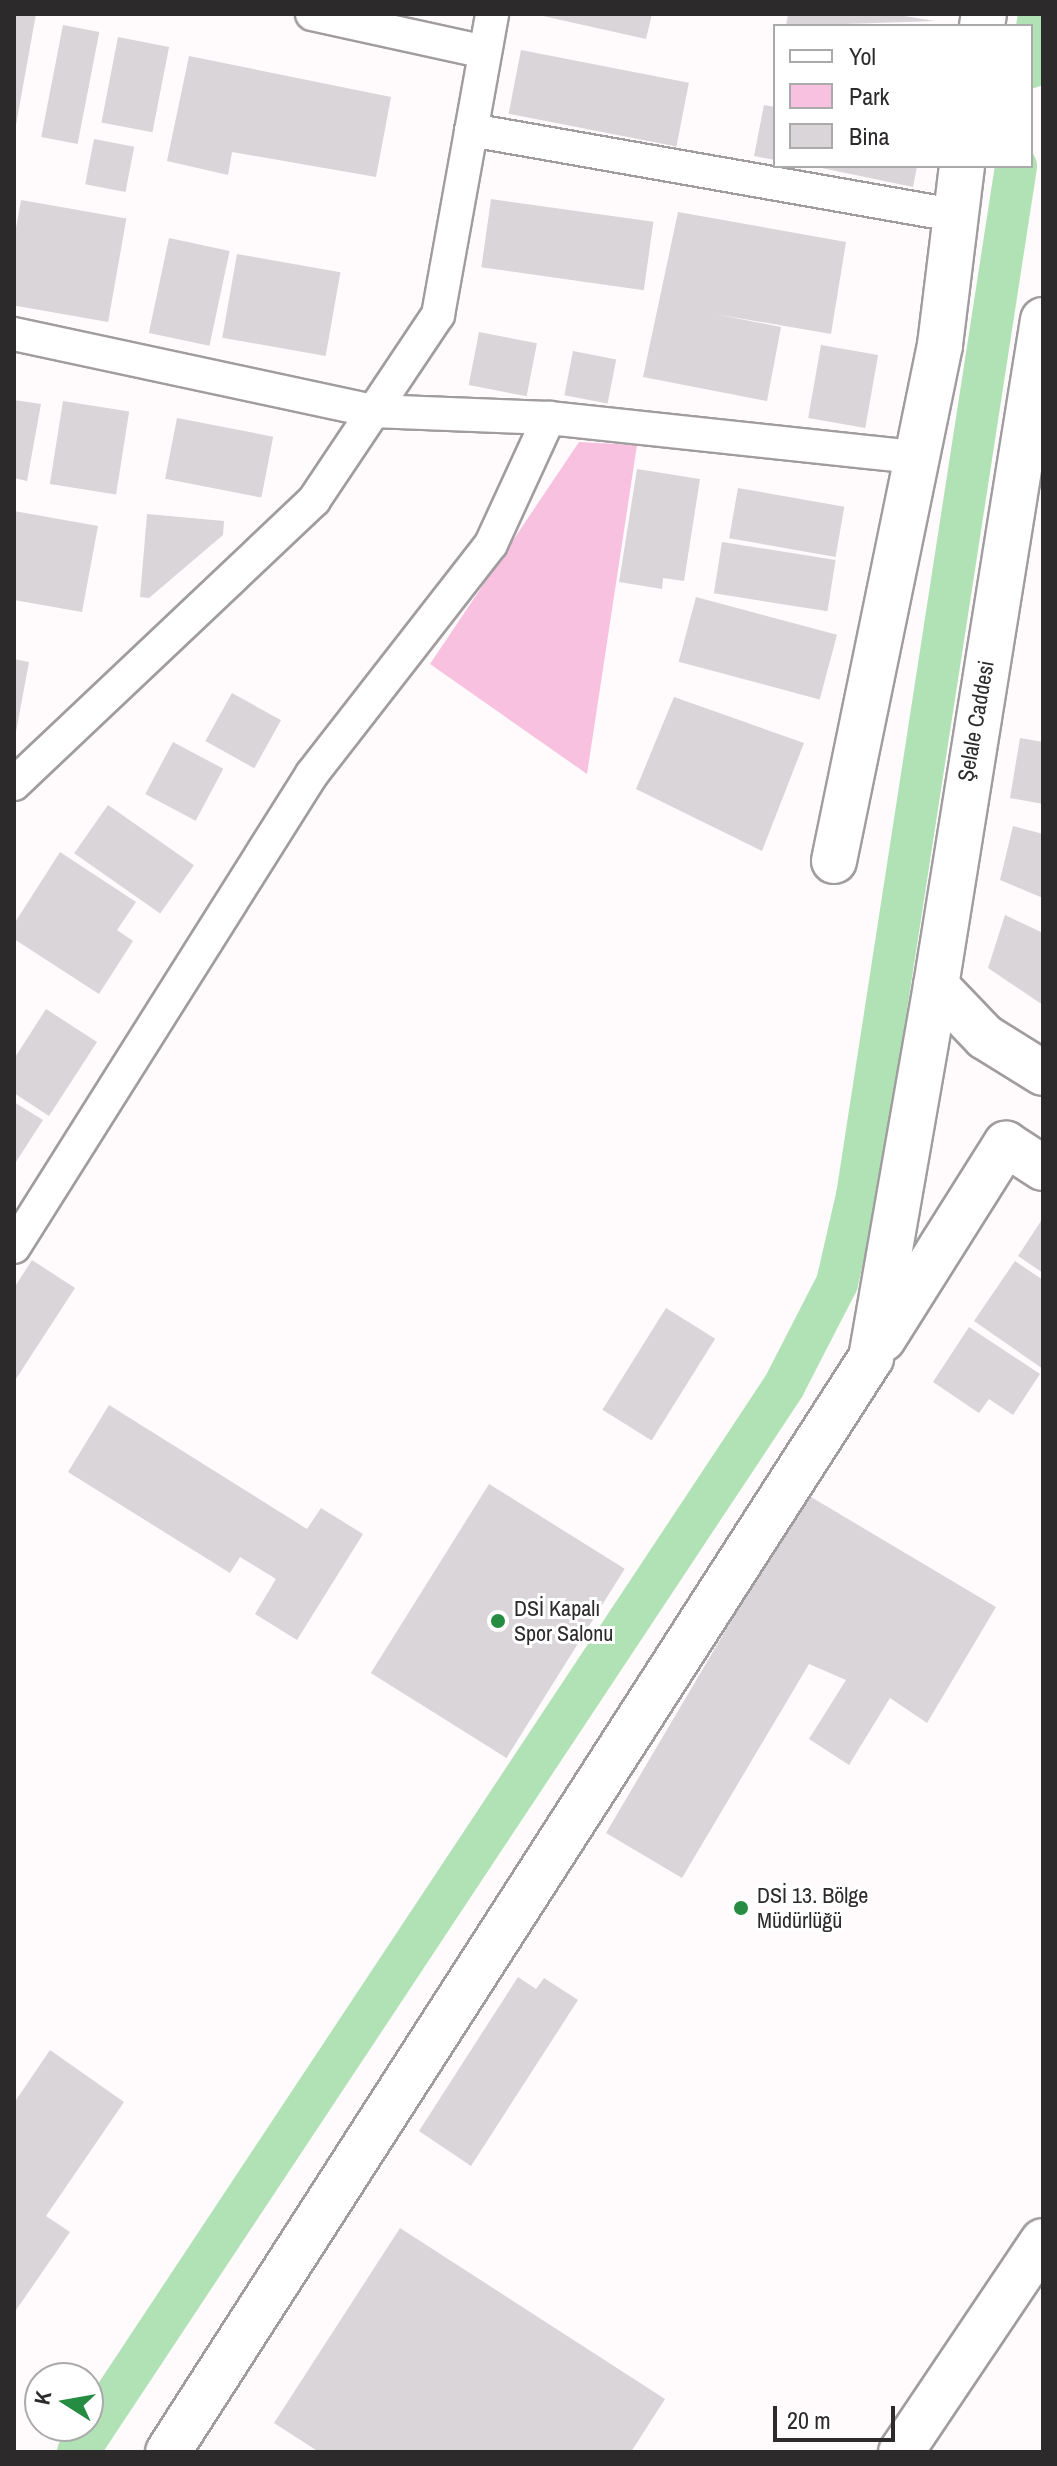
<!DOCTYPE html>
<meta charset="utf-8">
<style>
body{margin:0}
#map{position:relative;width:1057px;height:2466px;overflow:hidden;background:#fffafc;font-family:"Archivo Narrow",sans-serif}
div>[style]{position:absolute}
.green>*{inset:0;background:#f9c1e0}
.canal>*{height:42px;margin:-21px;padding:0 21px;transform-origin:21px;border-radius:21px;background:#b0e2b6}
.building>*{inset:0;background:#dad5d8;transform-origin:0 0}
.roads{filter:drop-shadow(2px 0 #a19d9f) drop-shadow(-2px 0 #a19d9f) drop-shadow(0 2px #a19d9f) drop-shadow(0 -2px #a19d9f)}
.street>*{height:32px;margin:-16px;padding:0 16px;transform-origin:16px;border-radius:16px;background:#fff}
.secondary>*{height:44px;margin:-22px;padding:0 22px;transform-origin:22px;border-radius:22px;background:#fff}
.dots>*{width:22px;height:22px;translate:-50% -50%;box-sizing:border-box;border:4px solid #fff;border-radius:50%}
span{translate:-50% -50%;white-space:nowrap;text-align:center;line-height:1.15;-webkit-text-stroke:6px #fff;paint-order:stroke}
.street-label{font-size:22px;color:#2c2a2b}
.poi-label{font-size:22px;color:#2c2a2b}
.left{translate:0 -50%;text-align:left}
.frame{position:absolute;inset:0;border:16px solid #2c2a2b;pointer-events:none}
.legend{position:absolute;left:773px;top:24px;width:260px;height:144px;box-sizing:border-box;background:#fff;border:2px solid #abaaaa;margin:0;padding:10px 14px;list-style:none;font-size:24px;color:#2c2a2b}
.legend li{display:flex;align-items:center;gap:16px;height:40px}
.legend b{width:40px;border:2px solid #abaaaa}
.north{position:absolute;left:24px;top:2362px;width:80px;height:80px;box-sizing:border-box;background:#fff;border:2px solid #abaaaa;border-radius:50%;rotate:281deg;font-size:22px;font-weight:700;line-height:32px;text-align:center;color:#2c2a2b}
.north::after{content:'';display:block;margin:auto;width:28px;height:36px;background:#268c42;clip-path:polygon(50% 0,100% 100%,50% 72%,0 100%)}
.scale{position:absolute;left:773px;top:2406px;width:122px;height:36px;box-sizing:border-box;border:4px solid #2c2a2b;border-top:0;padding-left:10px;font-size:24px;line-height:28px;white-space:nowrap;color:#2c2a2b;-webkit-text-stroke:6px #fff;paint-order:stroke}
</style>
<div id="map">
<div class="green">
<i style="clip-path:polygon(579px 442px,637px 445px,587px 774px,430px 664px)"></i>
</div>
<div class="canal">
<i style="left:1031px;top:67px;width:54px;rotate:-81.4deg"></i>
<i style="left:78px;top:2452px;width:1279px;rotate:-56.48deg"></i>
<i style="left:784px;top:1386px;width:116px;rotate:-62.8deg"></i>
<i style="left:837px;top:1283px;width:89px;rotate:-77.1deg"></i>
<i style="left:857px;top:1196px;width:1042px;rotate:-81.22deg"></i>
</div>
<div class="building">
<i style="clip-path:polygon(14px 14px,36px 14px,16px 125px,14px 125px)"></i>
<i style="clip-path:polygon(534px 14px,652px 14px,646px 39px)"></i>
<i style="clip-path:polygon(788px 14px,892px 14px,935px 21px,786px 26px)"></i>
<i style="left:63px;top:25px;width:37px;height:114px;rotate:11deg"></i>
<i style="left:118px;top:37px;width:52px;height:87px;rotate:11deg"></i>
<i style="left:521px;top:50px;width:171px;height:65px;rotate:11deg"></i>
<i style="clip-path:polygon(189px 56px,391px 97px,376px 177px,232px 152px,228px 175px,167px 161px)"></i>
<i style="clip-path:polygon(764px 105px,775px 107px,775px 160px,754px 156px)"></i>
<i style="left:94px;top:139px;width:41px;height:46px;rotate:11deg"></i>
<i style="clip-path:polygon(812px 166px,917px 166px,913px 187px)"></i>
<i style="left:491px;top:199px;width:164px;height:69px;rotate:8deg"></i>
<i style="left:21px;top:200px;width:107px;height:105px;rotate:10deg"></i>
<i style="clip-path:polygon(678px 212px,846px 242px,831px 334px,715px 314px,781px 327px,767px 401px,643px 377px)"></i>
<i style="left:169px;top:238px;width:62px;height:97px;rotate:12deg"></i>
<i style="left:237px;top:254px;width:105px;height:85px;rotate:10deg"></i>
<i style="left:479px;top:332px;width:59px;height:54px;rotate:11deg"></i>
<i style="left:821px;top:345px;width:58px;height:74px;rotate:10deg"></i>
<i style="left:573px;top:351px;width:44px;height:45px;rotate:11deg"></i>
<i style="clip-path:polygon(14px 400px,41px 404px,27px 481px,14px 478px)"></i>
<i style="left:63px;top:401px;width:67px;height:84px;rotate:9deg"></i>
<i style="left:177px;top:418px;width:98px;height:62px;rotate:11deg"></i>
<i style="clip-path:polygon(637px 469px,700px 479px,684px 581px,663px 578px,662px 589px,619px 582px)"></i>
<i style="left:738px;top:488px;width:108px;height:51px;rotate:10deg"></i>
<i style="clip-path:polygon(14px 511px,98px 526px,82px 612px,14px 600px)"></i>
<i style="clip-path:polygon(147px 514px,224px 521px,223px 535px,149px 598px,140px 597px)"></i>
<i style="left:722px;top:542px;width:115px;height:52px;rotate:9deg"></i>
<i style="left:696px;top:597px;width:146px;height:67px;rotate:15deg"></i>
<i style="clip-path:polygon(14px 659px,29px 662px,16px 732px,14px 732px)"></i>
<i style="left:232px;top:693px;width:56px;height:55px;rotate:29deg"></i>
<i style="clip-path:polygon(674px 697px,804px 743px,762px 851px,636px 789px)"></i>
<i style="clip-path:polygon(1020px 738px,1043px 742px,1043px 804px,1010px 798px)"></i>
<i style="left:173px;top:742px;width:57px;height:59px;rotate:28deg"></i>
<i style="left:108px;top:805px;width:105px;height:59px;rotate:35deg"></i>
<i style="clip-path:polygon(1013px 826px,1043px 834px,1043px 898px,1000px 880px)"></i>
<i style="clip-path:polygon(60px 852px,136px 902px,117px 930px,133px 941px,99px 994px,14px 939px,14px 924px)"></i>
<i style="clip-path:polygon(1005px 915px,1043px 933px,1043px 1005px,988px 968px)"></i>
<i style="clip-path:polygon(46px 1009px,97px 1042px,49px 1116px,14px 1093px,14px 1059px)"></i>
<i style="clip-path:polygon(14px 1102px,43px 1120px,14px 1165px)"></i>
<i style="clip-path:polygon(1043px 1218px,1043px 1273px,1018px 1256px)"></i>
<i style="clip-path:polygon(32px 1260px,75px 1288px,14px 1382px,14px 1288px)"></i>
<i style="clip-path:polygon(1015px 1261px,1043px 1280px,1043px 1369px,974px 1321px)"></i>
<i style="left:666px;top:1308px;width:58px;height:120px;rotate:32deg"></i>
<i style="clip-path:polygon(969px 1327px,1040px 1374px,1013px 1415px,989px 1399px,979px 1413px,933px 1382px)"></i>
<i style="clip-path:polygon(109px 1405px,307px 1529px,321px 1508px,363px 1534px,297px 1640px,255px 1614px,276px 1579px,240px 1557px,230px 1573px,68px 1472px)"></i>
<i style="left:489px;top:1484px;width:160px;height:223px;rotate:32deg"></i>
<i style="clip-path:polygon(806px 1494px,996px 1607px,927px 1723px,890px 1698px,849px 1765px,809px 1739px,846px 1680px,809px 1664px,682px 1878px,606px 1833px)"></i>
<i style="clip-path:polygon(518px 1977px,536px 1989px,544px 1978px,578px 2000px,471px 2166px,419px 2131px)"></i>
<i style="clip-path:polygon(50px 2050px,124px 2102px,46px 2216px,70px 2232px,14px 2313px,14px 2103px)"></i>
<i style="clip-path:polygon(400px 2228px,665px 2399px,631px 2452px,319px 2452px,274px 2423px)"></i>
</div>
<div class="roads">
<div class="street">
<i style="left:312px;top:14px;width:177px;rotate:12.4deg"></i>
<i style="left:471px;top:130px;width:491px;rotate:10deg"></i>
<i style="left:14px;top:334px;width:367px;rotate:12.1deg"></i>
<i style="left:373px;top:411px;width:176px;rotate:2.3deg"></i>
<i style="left:549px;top:418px;width:369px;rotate:6.1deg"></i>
<i style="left:14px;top:784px;width:413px;rotate:-43.4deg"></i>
<i style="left:314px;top:500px;width:223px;rotate:-56.2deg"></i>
<i style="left:438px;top:315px;width:306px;rotate:-79.8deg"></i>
<i style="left:14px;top:1247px;width:559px;rotate:-57.79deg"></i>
<i style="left:312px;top:774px;width:291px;rotate:-52.1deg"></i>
<i style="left:491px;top:544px;width:139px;rotate:-65.3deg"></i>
</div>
<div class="secondary">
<i style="left:982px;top:26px;width:12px;rotate:-81deg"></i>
<i style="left:1043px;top:320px;width:675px;rotate:99.13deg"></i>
<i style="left:936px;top:986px;width:71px;rotate:46.1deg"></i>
<i style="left:985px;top:1037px;width:68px;rotate:31.8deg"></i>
<i style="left:834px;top:861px;width:527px;rotate:-78.39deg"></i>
<i style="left:940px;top:345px;width:180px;rotate:-83deg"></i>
<i style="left:883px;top:1339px;width:231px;rotate:-57.8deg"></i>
<i style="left:1006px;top:1144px;width:44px;rotate:33deg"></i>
<i style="left:168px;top:2452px;width:1300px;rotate:-57.28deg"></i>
<i style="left:871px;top:1358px;width:378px;rotate:-80.1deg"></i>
<i style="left:901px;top:2452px;width:254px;rotate:-56.1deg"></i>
</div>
</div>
<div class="dots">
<i style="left:498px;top:1621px;background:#268c42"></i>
<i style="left:741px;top:1908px;background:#268c42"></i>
</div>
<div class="street-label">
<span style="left:976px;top:721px;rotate:-80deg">Şelale Caddesi</span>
</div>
<div class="poi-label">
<span class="left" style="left:514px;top:1621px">DSİ Kapalı<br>Spor Salonu</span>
<span class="left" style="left:757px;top:1908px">DSİ 13. Bölge<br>Müdürlüğü</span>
</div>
<div class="frame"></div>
<ul class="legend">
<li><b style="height:10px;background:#fff"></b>Yol</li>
<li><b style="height:22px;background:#f9c1e0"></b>Park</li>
<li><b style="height:22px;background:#dad5d8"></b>Bina</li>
</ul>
<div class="north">K</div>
<div class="scale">20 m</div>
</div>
